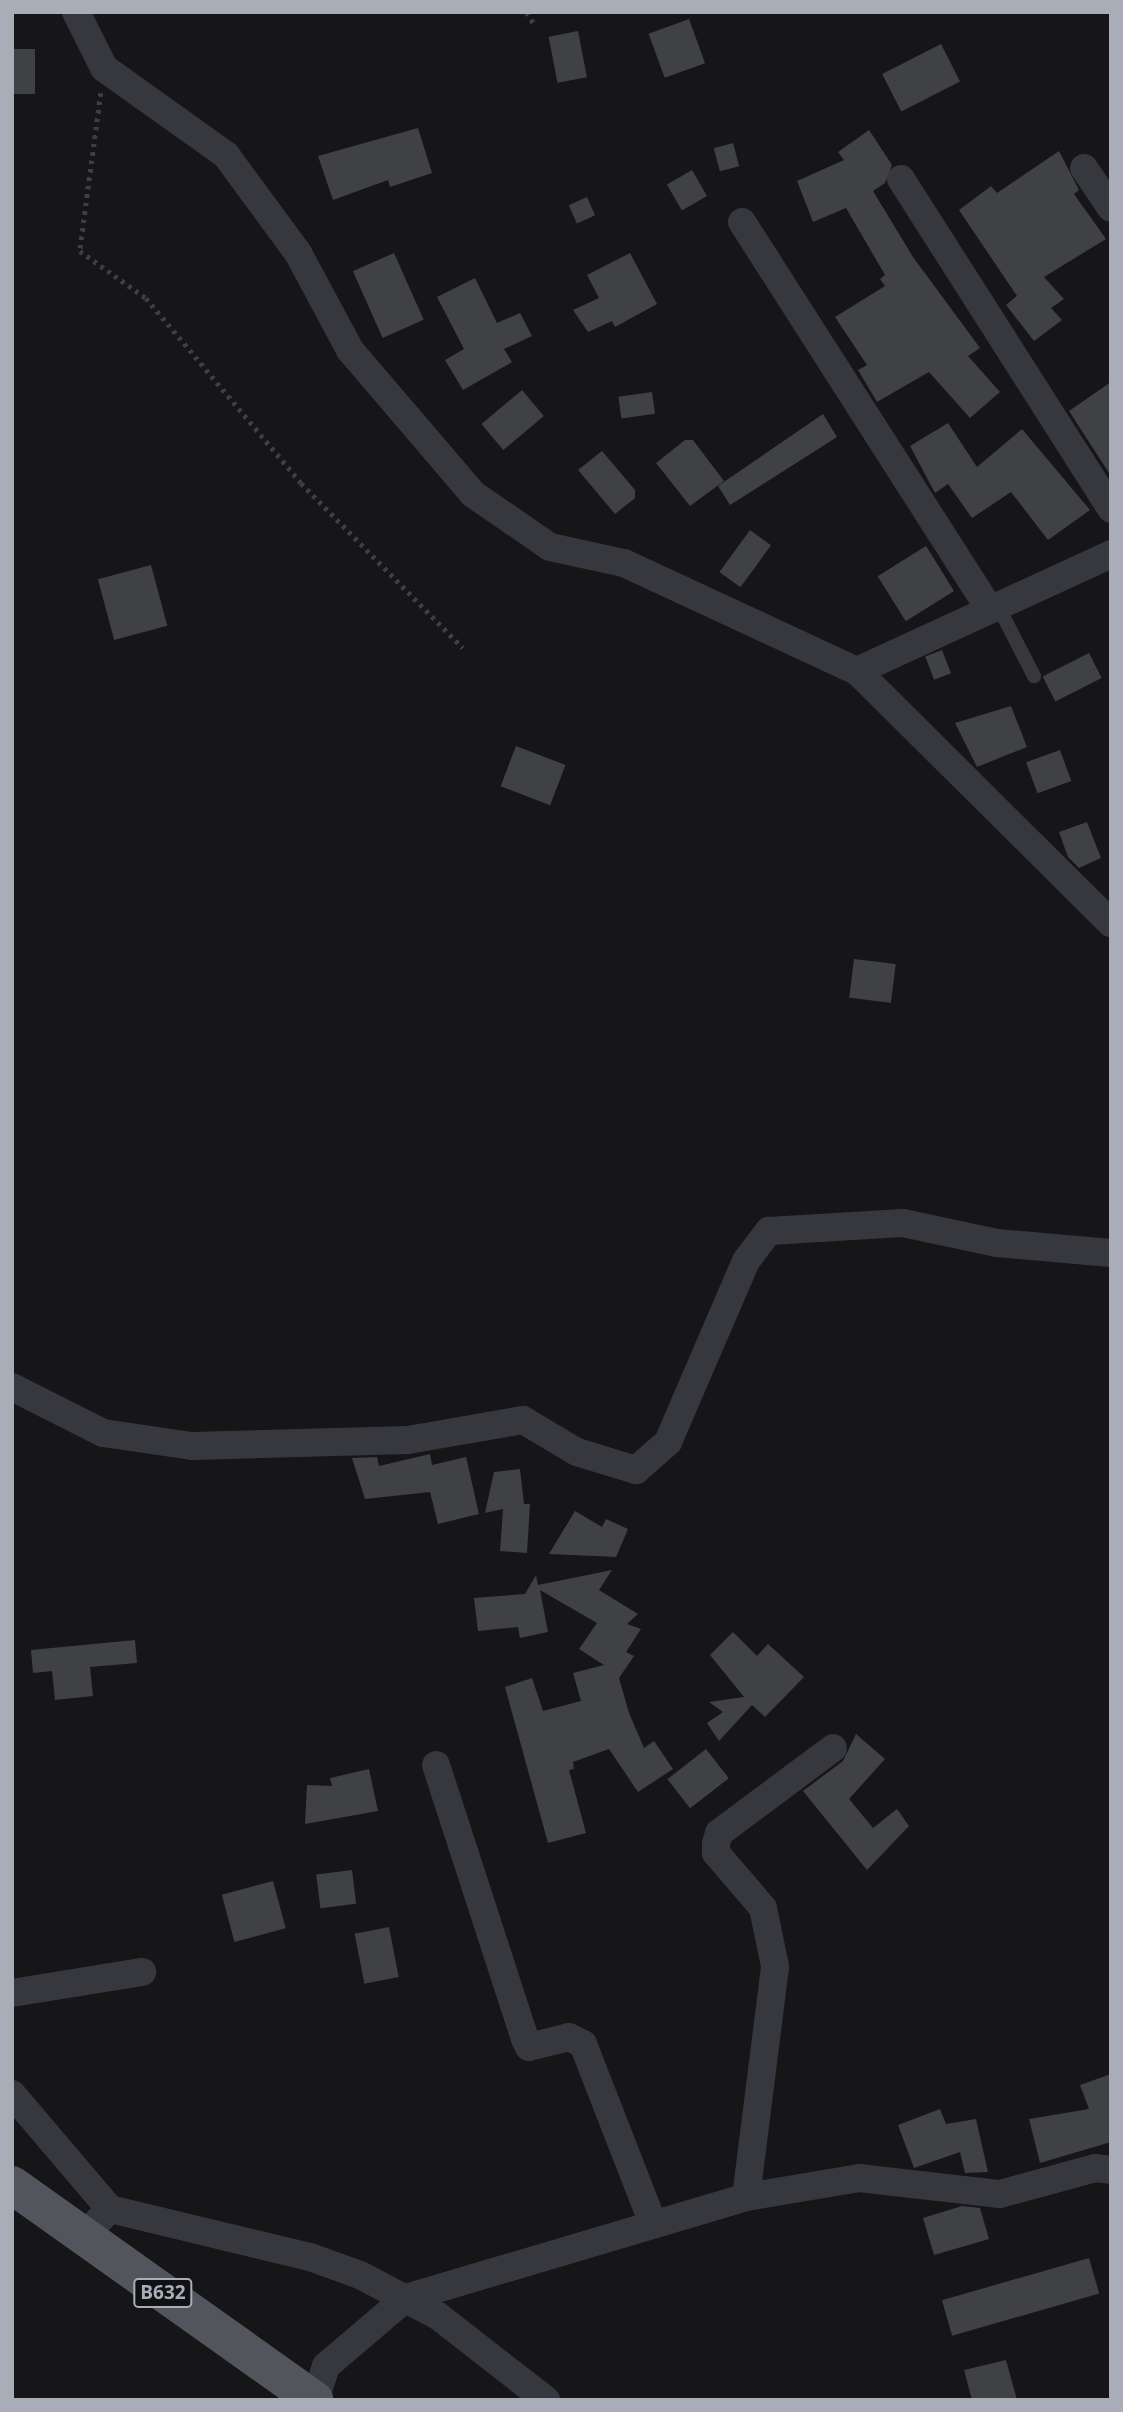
<!DOCTYPE html>
<style>
body{margin:0}
#map{position:relative;width:1123px;height:2412px;overflow:hidden;background:#161618;font-family:"Open Sans",sans-serif}
div>[style]{position:absolute}
.building>*{inset:0;background:#404145;transform-origin:0 0}
.path>*{height:4.5px;margin-top:-2.25px;transform-origin:0;background:repeating-linear-gradient(90deg,#3d3f44 0 3.5px,transparent 0 8.5px)}
.service>*{height:14px;margin:-7px;padding:0 7px;transform-origin:7px;border-radius:7px;background:#37383d}
.minor>*{height:28px;margin:-14px;padding:0 14px;transform-origin:14px;border-radius:14px;background:#37383d}
.primary>*{height:38px;margin:-19px;padding:0 19px;transform-origin:19px;border-radius:19px;background:#53555c}
span{translate:-50% -50%;white-space:nowrap;text-align:center;line-height:1.15;-webkit-text-stroke:5px #111113;paint-order:stroke}
.shield-label span{padding:2px 5px;background:#111113;border:2px solid;border-radius:5px;-webkit-text-stroke-width:0}
.shield-label{font-size:19px;color:#a8adb8;font-weight:700}
.frame{position:absolute;inset:0;border:14px solid #a8adb8;pointer-events:none}
</style>
<div id="map">
<div class="building">
<i style="left:689px;top:19px;width:47px;height:43px;rotate:70deg"></i>
<i style="left:578px;top:31px;width:47px;height:30px;rotate:79deg"></i>
<i style="left:941px;top:44px;width:42px;height:66px;rotate:63deg"></i>
<i style="left:12px;top:49px;width:23px;height:45px"></i>
<i style="clip-path:polygon(418px 128px,432px 173px,390px 187px,388px 180px,333px 200px,318px 156px)"></i>
<i style="clip-path:polygon(869px 130px,892px 165px,885px 183px,873px 191px,913px 257px,980px 348px,968px 356px,1000px 392px,970px 418px,929px 372px,877px 402px,858px 370px,867px 365px,835px 317px,885px 286px,880px 279px,885px 275px,846px 208px,813px 222px,797px 181px,844px 160px,838px 152px)"></i>
<i style="left:733px;top:143px;width:24px;height:20px;rotate:75deg"></i>
<i style="clip-path:polygon(1059px 151px,1079px 190px,1074px 194px,1106px 239px,1044px 277px,1064px 299px,1051px 308px,1062px 320px,1034px 341px,1006px 305px,1017px 296px,959px 210px,991px 186px,997px 193px)"></i>
<i style="left:692px;top:170px;width:30px;height:29px;rotate:60deg"></i>
<i style="left:587px;top:197px;width:20px;height:20px;rotate:66deg"></i>
<i style="left:394px;top:253px;width:73px;height:45px;rotate:66deg"></i>
<i style="clip-path:polygon(630px 253px,657px 304px,615px 327px,612px 321px,588px 332px,573px 310px,599px 298px,587px 275px)"></i>
<i style="clip-path:polygon(475px 278px,497px 323px,520px 313px,532px 336px,504px 349px,512px 362px,463px 390px,445px 360px,464px 349px,437px 297px)"></i>
<i style="clip-path:polygon(1111px 382px,1111px 476px,1069px 411px)"></i>
<i style="left:522px;top:390px;width:34px;height:53px;rotate:50deg"></i>
<i style="left:652px;top:392px;width:22px;height:34px;rotate:82deg"></i>
<i style="clip-path:polygon(823px 414px,837px 437px,730px 505px,718px 486px)"></i>
<i style="clip-path:polygon(948px 423px,977px 467px,1022px 429px,1090px 510px,1048px 540px,1011px 492px,972px 518px,948px 484px,935px 493px,910px 446px)"></i>
<i style="clip-path:polygon(685px 440px,693px 440px,724px 481px,690px 506px,656px 463px)"></i>
<i style="clip-path:polygon(602px 451px,635px 490px,635px 498px,615px 514px,578px 470px)"></i>
<i style="left:750px;top:530px;width:26px;height:52px;rotate:36deg"></i>
<i style="left:926px;top:546px;width:53px;height:57px;rotate:58deg"></i>
<i style="left:151px;top:565px;width:63px;height:55px;rotate:75deg"></i>
<i style="left:942px;top:650px;width:25px;height:18px;rotate:69deg"></i>
<i style="left:1089px;top:653px;width:28px;height:52px;rotate:63deg"></i>
<i style="clip-path:polygon(1011px 706px,1027px 747px,977px 767px,955px 723px)"></i>
<i style="left:516px;top:746px;width:53px;height:43px;rotate:21deg"></i>
<i style="left:1060px;top:750px;width:33px;height:36px;rotate:70deg"></i>
<i style="clip-path:polygon(1087px 822px,1101px 858px,1079px 868px,1068px 857px,1059px 832px)"></i>
<i style="left:854px;top:959px;width:42px;height:39px;rotate:7deg"></i>
<i style="clip-path:polygon(430px 1454px,432px 1465px,466px 1457px,479px 1514px,438px 1524px,430px 1492px,365px 1499px,352px 1458px,377px 1457px,379px 1466px)"></i>
<i style="clip-path:polygon(520px 1469px,524px 1504px,530px 1504px,527px 1553px,500px 1551px,503px 1509px,485px 1513px,494px 1472px)"></i>
<i style="clip-path:polygon(575px 1511px,602px 1527px,606px 1519px,628px 1529px,616px 1557px,549px 1554px)"></i>
<i style="clip-path:polygon(612px 1570px,599px 1590px,638px 1614px,627px 1624px,641px 1629px,626px 1652px,634px 1656px,619px 1678px,629px 1713px,644px 1748px,654px 1741px,673px 1769px,638px 1792px,609px 1749px,573px 1762px,574px 1769px,569px 1770px,586px 1833px,548px 1843px,505px 1687px,532px 1678px,543px 1711px,581px 1701px,573px 1673px,604px 1665px,579px 1649px,597px 1623px,540px 1590px,548px 1632px,520px 1638px,518px 1627px,478px 1631px,474px 1598px,525px 1594px,536px 1575px,538px 1585px)"></i>
<i style="clip-path:polygon(733px 1632px,757px 1656px,768px 1644px,804px 1677px,765px 1717px,752px 1705px,719px 1741px,707px 1723px,723px 1712px,709px 1702px,744px 1697px,710px 1655px)"></i>
<i style="clip-path:polygon(135px 1640px,137px 1663px,90px 1667px,93px 1696px,55px 1700px,52px 1671px,33px 1673px,31px 1650px)"></i>
<i style="clip-path:polygon(856px 1734px,885px 1759px,849px 1799px,873px 1828px,897px 1809px,909px 1826px,867px 1870px,803px 1791px,843px 1761px)"></i>
<i style="left:706px;top:1749px;width:37px;height:49px;rotate:52deg"></i>
<i style="clip-path:polygon(369px 1769px,378px 1811px,305px 1824px,307px 1785px,332px 1786px,330px 1778px)"></i>
<i style="left:352px;top:1870px;width:34px;height:36px;rotate:83deg"></i>
<i style="left:273px;top:1881px;width:49px;height:53px;rotate:75deg"></i>
<i style="left:389px;top:1927px;width:51px;height:35px;rotate:79deg"></i>
<i style="clip-path:polygon(1111px 2074px,1111px 2142px,1040px 2163px,1029px 2119px,1089px 2109px,1080px 2085px)"></i>
<i style="clip-path:polygon(940px 2109px,946px 2124px,976px 2119px,988px 2172px,965px 2173px,960px 2152px,914px 2168px,898px 2125px)"></i>
<i style="clip-path:polygon(962px 2206px,980px 2208px,989px 2239px,934px 2255px,923px 2218px)"></i>
<i style="left:1089px;top:2258px;width:37px;height:153px;rotate:74deg"></i>
<i style="clip-path:polygon(1006px 2360px,1017px 2400px,972px 2400px,964px 2370px)"></i>
</div>
<div class="path">
<i style="left:527px;top:12px;width:16px;rotate:60deg"></i>
<i style="left:101px;top:93px;width:159px;rotate:97.6deg"></i>
<i style="left:80px;top:251px;width:81px;rotate:35.5deg"></i>
<i style="left:146px;top:298px;width:241px;rotate:50deg"></i>
<i style="left:301px;top:483px;width:231px;rotate:45.5deg"></i>
</div>
<div class="service">
<i style="left:998px;top:606px;width:79px;rotate:62.8deg"></i>
</div>
<div class="minor">
<i style="left:76px;top:12px;width:63px;rotate:63.4deg"></i>
<i style="left:104px;top:68px;width:150px;rotate:35.5deg"></i>
<i style="left:226px;top:155px;width:122px;rotate:53.7deg"></i>
<i style="left:298px;top:253px;width:110px;rotate:61.8deg"></i>
<i style="left:350px;top:350px;width:189px;rotate:49.5deg"></i>
<i style="left:473px;top:494px;width:93px;rotate:34.5deg"></i>
<i style="left:550px;top:547px;width:76px;rotate:12.2deg"></i>
<i style="left:624px;top:563px;width:257px;rotate:24.9deg"></i>
<i style="left:857px;top:671px;width:280px;rotate:-24.7deg"></i>
<i style="left:1084px;top:168px;width:48px;rotate:56deg"></i>
<i style="left:901px;top:179px;width:391px;rotate:57.5deg"></i>
<i style="left:742px;top:222px;width:460px;rotate:57.4deg"></i>
<i style="left:857px;top:671px;width:358px;rotate:44.8deg"></i>
<i style="left:12px;top:1387px;width:102px;rotate:26.8deg"></i>
<i style="left:103px;top:1433px;width:90px;rotate:8.3deg"></i>
<i style="left:192px;top:1446px;width:216px;rotate:-1.6deg"></i>
<i style="left:408px;top:1440px;width:117px;rotate:-9.9deg"></i>
<i style="left:523px;top:1420px;width:63px;rotate:30.7deg"></i>
<i style="left:577px;top:1452px;width:62px;rotate:17deg"></i>
<i style="left:636px;top:1470px;width:43px;rotate:-41.2deg"></i>
<i style="left:668px;top:1442px;width:197px;rotate:-66.7deg"></i>
<i style="left:746px;top:1261px;width:38px;rotate:-53deg"></i>
<i style="left:769px;top:1231px;width:134px;rotate:-3.4deg"></i>
<i style="left:903px;top:1223px;width:96px;rotate:12deg"></i>
<i style="left:997px;top:1243px;width:114px;rotate:5deg"></i>
<i style="left:436px;top:1765px;width:288px;rotate:72deg"></i>
<i style="left:525px;top:2039px;width:9px;rotate:63deg"></i>
<i style="left:529px;top:2047px;width:41px;rotate:-14deg"></i>
<i style="left:569px;top:2037px;width:16px;rotate:27deg"></i>
<i style="left:583px;top:2044px;width:193px;rotate:68.7deg"></i>
<i style="left:12px;top:1993px;width:132px;rotate:-9.2deg"></i>
<i style="left:12px;top:2094px;width:151px;rotate:49.6deg"></i>
<i style="left:110px;top:2209px;width:18px;rotate:135deg"></i>
<i style="left:746px;top:2197px;width:233px;rotate:-82.8deg"></i>
<i style="left:775px;top:1966px;width:59px;rotate:-101.7deg"></i>
<i style="left:763px;top:1908px;width:72px;rotate:-130.5deg"></i>
<i style="left:716px;top:1853px;width:9px;rotate:-90deg"></i>
<i style="left:716px;top:1844px;width:11px;rotate:-75deg"></i>
<i style="left:719px;top:1833px;width:142px;rotate:-36.7deg"></i>
<i style="left:110px;top:2209px;width:206px;rotate:13.5deg"></i>
<i style="left:310px;top:2257px;width:53px;rotate:19.8deg"></i>
<i style="left:360px;top:2275px;width:88px;rotate:27.7deg"></i>
<i style="left:438px;top:2316px;width:137px;rotate:37.9deg"></i>
<i style="left:315px;top:2400px;width:36px;rotate:-72deg"></i>
<i style="left:326px;top:2366px;width:105px;rotate:-40.4deg"></i>
<i style="left:406px;top:2298px;width:355px;rotate:-16.5deg"></i>
<i style="left:746px;top:2197px;width:115px;rotate:-9.5deg"></i>
<i style="left:859px;top:2178px;width:142px;rotate:6.5deg"></i>
<i style="left:1000px;top:2194px;width:98px;rotate:-15.3deg"></i>
<i style="left:1095px;top:2168px;width:16px;rotate:7deg"></i>
</div>
<div class="primary">
<i style="left:12px;top:2185px;width:371px;rotate:35.4deg"></i>
</div>
<div class="shield-label">
<span style="left:163px;top:2293px">B632</span>
</div>
<div class="frame"></div>
</div>
